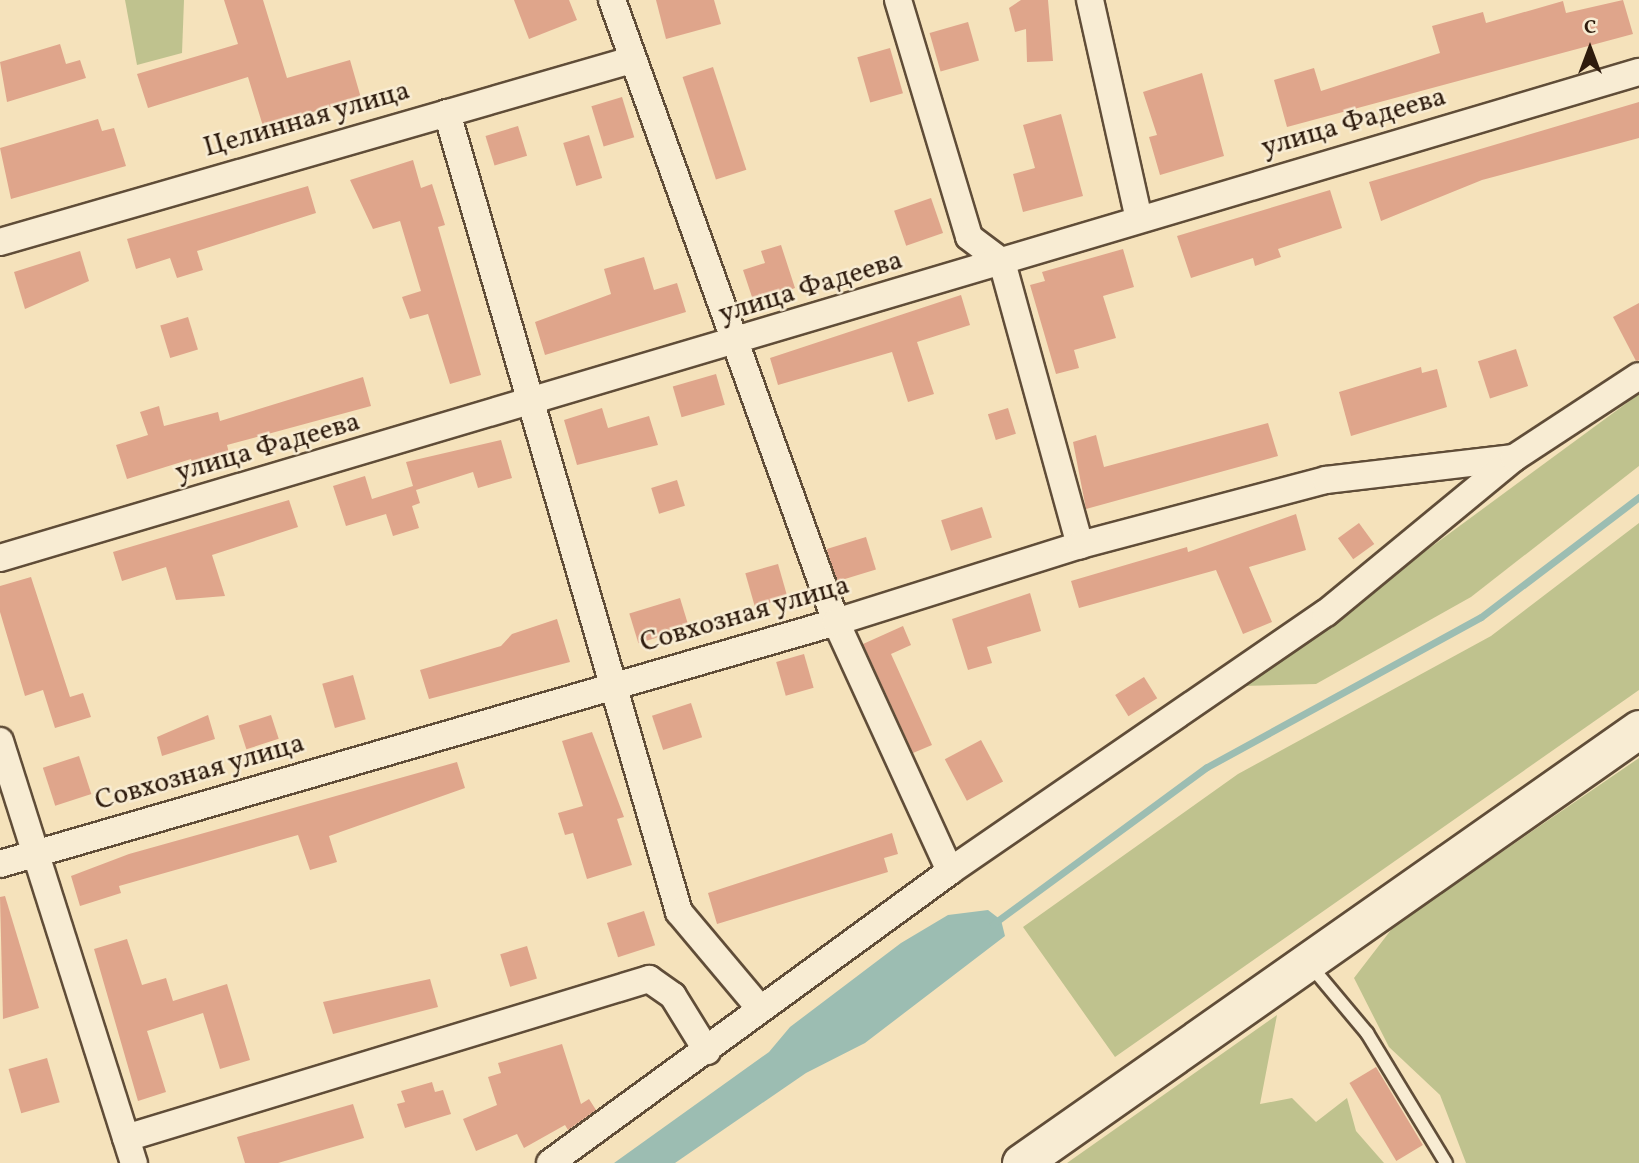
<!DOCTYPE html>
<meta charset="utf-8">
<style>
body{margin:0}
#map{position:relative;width:1639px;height:1163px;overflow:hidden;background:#f5e2bb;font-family:Vollkorn,serif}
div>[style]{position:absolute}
.green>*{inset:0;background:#bfc28e}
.water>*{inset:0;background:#9cbdb2}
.stream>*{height:7px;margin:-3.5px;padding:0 3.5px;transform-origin:3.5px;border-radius:3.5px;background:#9cbdb2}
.building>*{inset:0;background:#dfa58b;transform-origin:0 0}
.roads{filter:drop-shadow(2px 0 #604d38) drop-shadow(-2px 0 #604d38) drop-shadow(0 2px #604d38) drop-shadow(0 -2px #604d38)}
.lane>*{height:12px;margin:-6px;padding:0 6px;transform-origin:6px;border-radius:6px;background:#f8ecd3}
.street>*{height:26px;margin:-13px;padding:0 13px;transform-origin:13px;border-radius:13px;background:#f8ecd3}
.secondary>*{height:37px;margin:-18.5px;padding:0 18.5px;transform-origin:18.5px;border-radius:18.5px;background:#f8ecd3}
span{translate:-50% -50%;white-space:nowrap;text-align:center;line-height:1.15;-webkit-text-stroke:5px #f8ecd3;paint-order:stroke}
.street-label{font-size:28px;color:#2e1b0d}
.north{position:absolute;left:1555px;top:14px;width:70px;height:70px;-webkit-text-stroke:5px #f8ecd3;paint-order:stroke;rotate:0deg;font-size:19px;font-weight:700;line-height:28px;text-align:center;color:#2e1b0d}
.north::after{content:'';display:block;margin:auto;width:24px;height:32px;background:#2e1b0d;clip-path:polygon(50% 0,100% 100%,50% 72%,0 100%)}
</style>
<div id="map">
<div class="green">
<i style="clip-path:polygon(125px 0,184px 0,182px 53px,137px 65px)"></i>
<i style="clip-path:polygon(1639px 394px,1639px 466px,1471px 597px,1316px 684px,1242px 686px)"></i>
<i style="clip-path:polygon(1639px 523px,1639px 690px,1115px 1057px,1023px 927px,1238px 774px,1491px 636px)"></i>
<i style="clip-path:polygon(1639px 758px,1639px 1163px,1466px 1163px,1440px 1095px,1389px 1047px,1354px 978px,1394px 926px)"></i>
<i style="clip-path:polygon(1277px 1015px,1260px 1104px,1292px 1098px,1316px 1122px,1347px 1098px,1356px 1131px,1384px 1163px,1067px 1163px)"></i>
</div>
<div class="water">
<i style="clip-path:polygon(988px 910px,1001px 920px,1005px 936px,865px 1043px,806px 1073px,675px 1163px,614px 1163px,769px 1052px,790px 1027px,901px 943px,948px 915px)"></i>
</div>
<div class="stream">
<i style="left:993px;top:924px;width:265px;rotate:-36.3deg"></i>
<i style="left:1207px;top:767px;width:312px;rotate:-28.7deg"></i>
<i style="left:1481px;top:617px;width:198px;rotate:-37.2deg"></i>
</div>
<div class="building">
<i style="clip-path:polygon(224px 0,263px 0,287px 78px,350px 60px,361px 98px,299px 116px,301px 125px,266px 136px,248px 77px,148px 108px,137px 74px,238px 44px)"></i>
<i style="clip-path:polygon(514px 0,569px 0,577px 20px,529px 39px)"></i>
<i style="clip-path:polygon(656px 0,714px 0,721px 24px,666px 39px)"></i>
<i style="clip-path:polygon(1021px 0,1048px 0,1053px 61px,1027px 62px,1026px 29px,1015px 32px,1009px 8px)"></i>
<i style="clip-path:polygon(1623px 0,1633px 34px,1287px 127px,1274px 80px,1314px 68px,1321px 91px,1440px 53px,1432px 26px,1483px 12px,1486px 23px,1563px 1px,1566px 13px)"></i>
<i style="left:968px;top:22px;width:40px;height:40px;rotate:74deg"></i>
<i style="clip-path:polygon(60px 44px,66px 64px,80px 60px,86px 78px,7px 102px,0 62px)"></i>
<i style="left:890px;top:48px;width:47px;height:34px;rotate:74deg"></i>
<i style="left:713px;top:67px;width:108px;height:32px;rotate:72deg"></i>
<i style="clip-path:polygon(1202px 73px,1224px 156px,1160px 175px,1149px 137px,1157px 135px,1143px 92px)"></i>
<i style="left:622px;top:97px;width:42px;height:32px;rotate:73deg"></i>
<i style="clip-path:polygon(1639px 102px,1639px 138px,1482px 180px,1381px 221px,1369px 182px)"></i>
<i style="clip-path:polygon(1061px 114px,1083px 196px,1023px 212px,1013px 174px,1035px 168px,1023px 125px)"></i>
<i style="clip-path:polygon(98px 119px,102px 131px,114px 128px,126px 166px,11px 199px,0 148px)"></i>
<i style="left:518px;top:126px;width:31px;height:34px;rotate:73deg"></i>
<i style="left:589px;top:135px;width:45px;height:27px;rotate:73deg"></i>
<i style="clip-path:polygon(413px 160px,421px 188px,432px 184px,445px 225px,438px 227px,481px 375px,450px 384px,428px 314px,410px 319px,402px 297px,421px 291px,400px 221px,373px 229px,350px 180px)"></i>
<i style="clip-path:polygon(308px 186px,316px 213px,197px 251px,203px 270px,177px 278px,170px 258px,136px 269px,127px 239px)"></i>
<i style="clip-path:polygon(1330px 190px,1342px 228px,1278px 249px,1281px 257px,1255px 266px,1253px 258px,1191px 278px,1177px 236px)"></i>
<i style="left:931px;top:198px;width:37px;height:39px;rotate:71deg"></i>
<i style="clip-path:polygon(781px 245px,795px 288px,754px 303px,743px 270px,765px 263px,761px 251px)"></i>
<i style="clip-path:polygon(1123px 249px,1134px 287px,1103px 296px,1116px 338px,1074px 350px,1079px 368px,1056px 374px,1030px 285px,1045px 281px,1042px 272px)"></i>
<i style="clip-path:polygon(80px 251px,89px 281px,25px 309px,14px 272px)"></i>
<i style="clip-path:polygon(644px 257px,654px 290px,677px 283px,686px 312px,545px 355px,535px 322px,611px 294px,604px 269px)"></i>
<i style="clip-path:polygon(961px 295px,970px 325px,917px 342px,934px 394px,908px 402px,892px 352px,778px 385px,770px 358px)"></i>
<i style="clip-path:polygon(1639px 303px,1639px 360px,1636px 361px,1613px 317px)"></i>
<i style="left:188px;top:317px;width:34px;height:29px;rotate:73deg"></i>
<i style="left:1516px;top:349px;width:39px;height:40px;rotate:72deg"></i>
<i style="clip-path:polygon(1421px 367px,1422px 373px,1437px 369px,1447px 407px,1351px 436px,1339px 392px)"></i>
<i style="left:716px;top:374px;width:32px;height:45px;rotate:74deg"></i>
<i style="clip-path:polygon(363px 377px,371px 406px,227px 445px,230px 457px,193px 466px,191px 459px,127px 479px,116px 445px,148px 435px,140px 412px,159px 406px,164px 426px,218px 412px,220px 421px)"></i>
<i style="clip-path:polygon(602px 408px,608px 428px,649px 416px,658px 445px,577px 465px,564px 420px)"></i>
<i style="left:1008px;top:408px;width:27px;height:21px;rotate:73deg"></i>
<i style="clip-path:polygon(1268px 423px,1278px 456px,1086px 509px,1073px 442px,1096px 435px,1104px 467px)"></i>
<i style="clip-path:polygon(501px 440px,512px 478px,478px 488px,473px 472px,416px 490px,420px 503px,412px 506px,419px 528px,393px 536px,386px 514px,346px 526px,333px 486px,365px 476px,372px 499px,413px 486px,406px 462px)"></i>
<i style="left:677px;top:480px;width:27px;height:27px;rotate:73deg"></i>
<i style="clip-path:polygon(289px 500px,298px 527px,212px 555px,225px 596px,176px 600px,166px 567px,122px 581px,113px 552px)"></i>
<i style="left:982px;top:507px;width:32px;height:43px;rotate:72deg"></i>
<i style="clip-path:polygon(1296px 514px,1306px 550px,1249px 567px,1272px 622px,1243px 634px,1216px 570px,1079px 608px,1071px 581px,1187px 547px,1188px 552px)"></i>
<i style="left:1359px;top:523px;width:26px;height:26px;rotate:54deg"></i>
<i style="left:866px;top:537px;width:34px;height:41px;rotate:73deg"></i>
<i style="left:778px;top:564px;width:35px;height:34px;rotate:74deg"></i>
<i style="clip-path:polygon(31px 577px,70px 697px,83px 693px,91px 717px,55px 728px,43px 690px,25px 696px,0 612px,0 586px)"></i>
<i style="clip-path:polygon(1030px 593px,1041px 631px,987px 647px,992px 663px,968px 670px,952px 619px)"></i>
<i style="left:680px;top:598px;width:31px;height:53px;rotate:73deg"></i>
<i style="clip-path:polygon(557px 619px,570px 662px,429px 699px,420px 670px,501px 646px,512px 634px)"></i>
<i style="clip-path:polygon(903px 626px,911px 645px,891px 654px,932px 745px,913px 753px,863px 644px)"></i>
<i style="left:804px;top:654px;width:35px;height:29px;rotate:74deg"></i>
<i style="left:353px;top:675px;width:46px;height:32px;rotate:74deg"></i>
<i style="left:1144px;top:677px;width:25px;height:34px;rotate:58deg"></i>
<i style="left:691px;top:703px;width:36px;height:41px;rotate:72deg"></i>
<i style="clip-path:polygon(208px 715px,215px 739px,162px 756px,157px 737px)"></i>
<i style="left:271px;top:715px;width:25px;height:34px;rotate:72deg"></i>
<i style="clip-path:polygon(592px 732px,624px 817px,617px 819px,632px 865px,587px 879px,573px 833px,565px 835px,558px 813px,583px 806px,562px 741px)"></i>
<i style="left:981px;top:740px;width:47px;height:41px;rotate:62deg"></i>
<i style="left:79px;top:756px;width:40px;height:38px;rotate:72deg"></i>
<i style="clip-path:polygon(457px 762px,465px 788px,329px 836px,337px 862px,310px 870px,298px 835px,119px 886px,121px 893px,80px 906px,71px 876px,129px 854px)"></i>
<i style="clip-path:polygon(892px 833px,898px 854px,884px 858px,888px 872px,717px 924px,708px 893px)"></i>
<i style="clip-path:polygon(5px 896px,39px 1008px,3px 1019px,0 897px)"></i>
<i style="left:644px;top:911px;width:36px;height:39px;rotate:72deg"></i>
<i style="clip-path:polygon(127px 939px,142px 985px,166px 978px,173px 1001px,227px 984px,250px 1060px,220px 1069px,203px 1013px,147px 1031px,166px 1092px,138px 1101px,94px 949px)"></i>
<i style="left:527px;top:946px;width:34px;height:28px;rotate:73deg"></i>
<i style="clip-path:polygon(430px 979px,438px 1007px,333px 1034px,323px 1002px)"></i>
<i style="clip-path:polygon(562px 1044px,581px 1104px,589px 1099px,596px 1110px,568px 1130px,565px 1125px,524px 1148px,517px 1134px,476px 1151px,463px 1119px,497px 1105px,488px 1077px,501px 1073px,498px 1063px)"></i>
<i style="left:47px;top:1058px;width:46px;height:40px;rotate:74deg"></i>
<i style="left:1376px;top:1067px;width:91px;height:31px;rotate:59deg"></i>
<i style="clip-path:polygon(432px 1082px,435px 1092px,443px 1090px,451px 1114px,405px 1128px,397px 1104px,405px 1102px,401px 1091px)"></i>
<i style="clip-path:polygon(353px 1104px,364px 1138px,278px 1163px,245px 1163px,237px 1137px)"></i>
</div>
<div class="roads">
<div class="lane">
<i style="left:1310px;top:965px;width:89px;rotate:50deg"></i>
<i style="left:1367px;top:1033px;width:152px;rotate:58.7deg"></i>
</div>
<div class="street">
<i style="left:612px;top:0;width:661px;rotate:70.19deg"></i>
<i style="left:836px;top:622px;width:274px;rotate:65.4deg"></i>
<i style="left:898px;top:0;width:247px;rotate:73.3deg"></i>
<i style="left:969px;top:237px;width:41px;rotate:37.1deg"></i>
<i style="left:1002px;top:262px;width:294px;rotate:74.6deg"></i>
<i style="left:1090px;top:0;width:224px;rotate:77.4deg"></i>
<i style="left:447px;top:113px;width:832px;rotate:73.81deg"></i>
<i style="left:679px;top:912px;width:123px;rotate:50deg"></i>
<i style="left:0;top:242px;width:658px;rotate:-16.07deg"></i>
<i style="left:0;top:558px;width:1710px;rotate:-16.52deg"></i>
<i style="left:0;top:741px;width:443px;rotate:72.4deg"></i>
<i style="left:0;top:864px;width:870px;rotate:-16.14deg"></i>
<i style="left:836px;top:622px;width:256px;rotate:-17.5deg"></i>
<i style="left:1080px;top:545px;width:254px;rotate:-14.8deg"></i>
<i style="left:1326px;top:480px;width:189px;rotate:-6.7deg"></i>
<i style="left:126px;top:1138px;width:547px;rotate:-16.91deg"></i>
<i style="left:649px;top:979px;width:29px;rotate:35deg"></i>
<i style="left:673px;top:996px;width:65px;rotate:58.3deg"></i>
<i style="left:550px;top:1163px;width:495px;rotate:-36.1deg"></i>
<i style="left:950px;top:871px;width:456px;rotate:-34.5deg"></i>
<i style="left:1326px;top:613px;width:244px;rotate:-39.5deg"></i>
<i style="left:1514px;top:458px;width:149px;rotate:-33.3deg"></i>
</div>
<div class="secondary">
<i style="left:1021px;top:1163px;width:755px;rotate:-35.08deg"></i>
</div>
</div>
<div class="street-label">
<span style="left:307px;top:120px;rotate:-16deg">Целинная улица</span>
<span style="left:1354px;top:123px;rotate:-16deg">улица Фадеева</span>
<span style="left:811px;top:288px;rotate:-17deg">улица Фадеева</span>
<span style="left:268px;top:448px;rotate:-16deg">улица Фадеева</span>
<span style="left:745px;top:615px;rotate:-16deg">Совхозная улица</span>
<span style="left:200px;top:773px;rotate:-16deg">Совхозная улица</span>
</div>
<div class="north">С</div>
</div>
